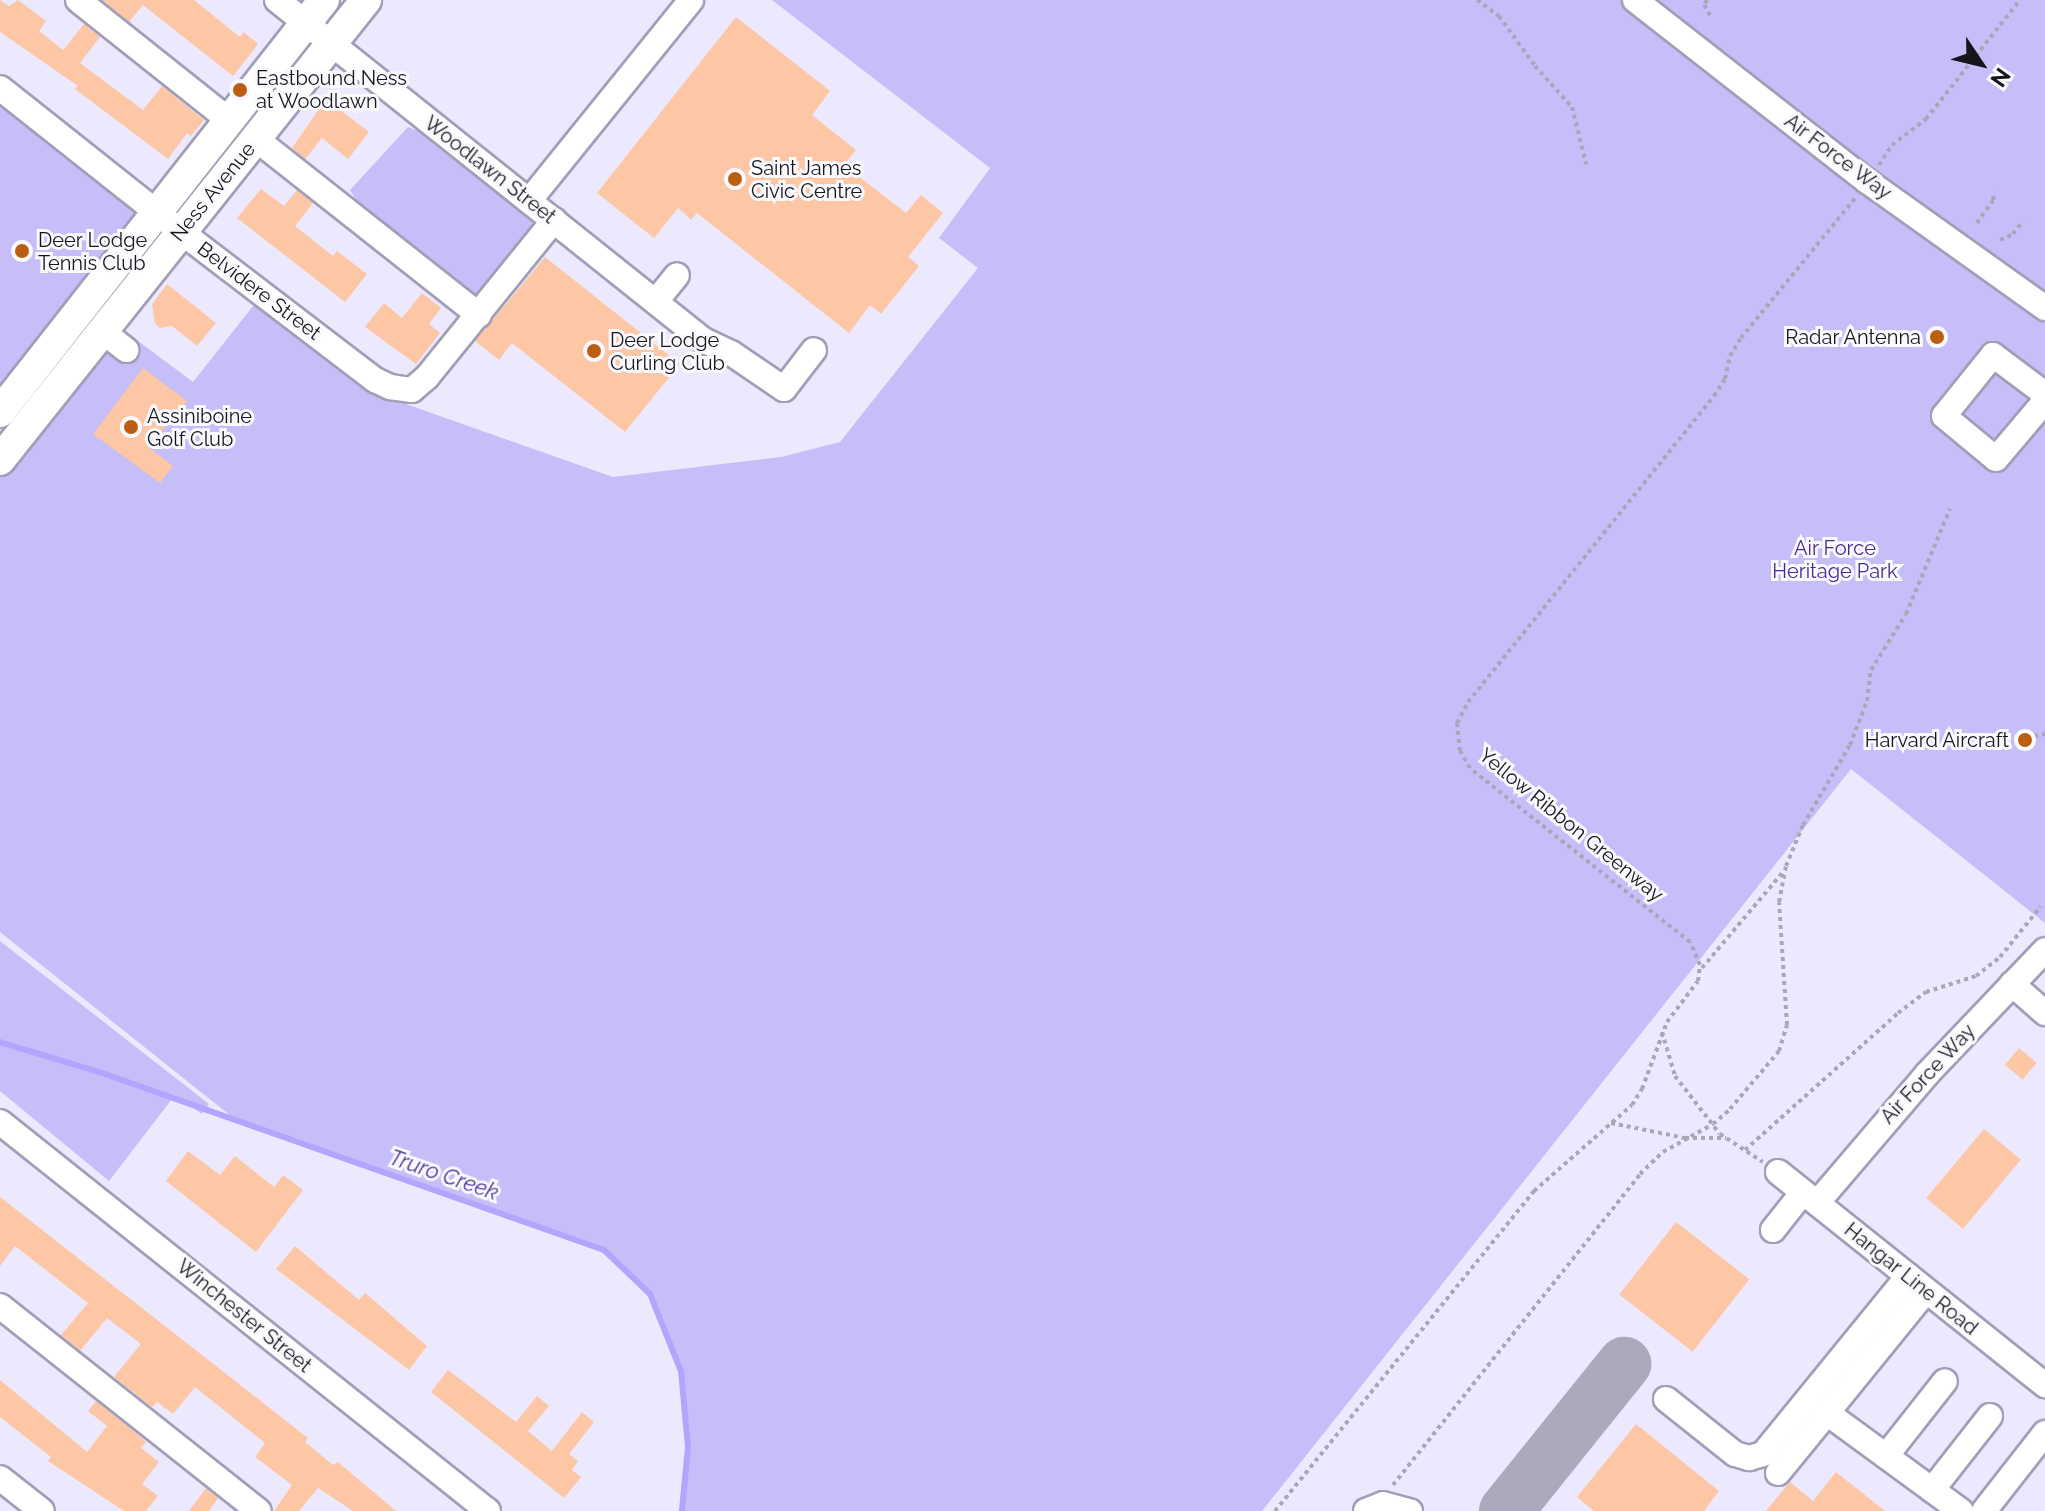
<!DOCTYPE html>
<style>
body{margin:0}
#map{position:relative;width:2045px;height:1511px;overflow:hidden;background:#ece9ff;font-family:Raleway,sans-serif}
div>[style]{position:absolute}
.green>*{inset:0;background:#c6bef8}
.stream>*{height:6px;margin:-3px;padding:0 3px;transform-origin:3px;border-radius:3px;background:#b3a4fe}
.taxiway>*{height:54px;margin:-27px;padding:0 27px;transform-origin:27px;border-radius:27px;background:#aca9bc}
.building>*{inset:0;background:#fdc6a5;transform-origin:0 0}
.path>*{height:4px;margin-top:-2px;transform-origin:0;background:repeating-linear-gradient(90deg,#a9a6b8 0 4px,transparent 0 8px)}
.roads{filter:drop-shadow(2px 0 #a19eb8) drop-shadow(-2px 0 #a19eb8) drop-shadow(0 2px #a19eb8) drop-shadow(0 -2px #a19eb8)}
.minor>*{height:24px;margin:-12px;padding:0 12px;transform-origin:12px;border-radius:12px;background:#fff}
.major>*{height:30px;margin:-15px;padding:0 15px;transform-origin:15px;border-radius:15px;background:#fff}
.dots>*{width:22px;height:22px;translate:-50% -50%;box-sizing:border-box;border:4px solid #f9f9fe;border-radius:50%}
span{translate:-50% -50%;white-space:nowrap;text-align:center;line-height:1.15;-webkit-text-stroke:6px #f9f9fe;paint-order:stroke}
.poi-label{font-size:20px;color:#16151e}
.left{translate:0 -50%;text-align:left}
.right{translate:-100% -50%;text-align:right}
.street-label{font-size:20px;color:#16151e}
.park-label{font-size:20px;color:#492b90}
.water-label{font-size:22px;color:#513499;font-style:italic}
.north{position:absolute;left:1941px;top:24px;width:80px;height:80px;-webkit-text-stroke:6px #f9f9fe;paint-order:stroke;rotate:125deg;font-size:22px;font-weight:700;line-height:32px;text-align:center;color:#16151e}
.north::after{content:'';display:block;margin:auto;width:28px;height:36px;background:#16151e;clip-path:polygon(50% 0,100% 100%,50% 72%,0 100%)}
</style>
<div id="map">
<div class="green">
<i style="clip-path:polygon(772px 0,2045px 0,2045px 923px,1851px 769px,1262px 1511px,682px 1511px,688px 1449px,681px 1371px,650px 1294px,604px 1250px,236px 1120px,0 932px,0 460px,110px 320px,193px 382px,264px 292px,375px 380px,412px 390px,406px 404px,613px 477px,781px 457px,840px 442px,978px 268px,939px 238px,990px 168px)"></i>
<i style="clip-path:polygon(0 88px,157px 212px,0 391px)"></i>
<i style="clip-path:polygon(408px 127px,436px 138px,528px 213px,535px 231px,479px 299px,466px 297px,361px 208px,350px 190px)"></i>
<i style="clip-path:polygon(0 941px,209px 1104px,202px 1114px,175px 1095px,109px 1181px,0 1091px)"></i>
</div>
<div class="stream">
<i style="left:0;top:1042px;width:110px;rotate:16.9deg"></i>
<i style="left:105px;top:1074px;width:529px;rotate:19.43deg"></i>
<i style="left:604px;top:1250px;width:64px;rotate:43.7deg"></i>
<i style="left:650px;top:1294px;width:83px;rotate:68.1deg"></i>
<i style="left:681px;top:1371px;width:76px;rotate:84.7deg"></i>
<i style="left:688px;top:1447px;width:64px;rotate:95.4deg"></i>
</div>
<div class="taxiway">
<i style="left:1506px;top:1511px;width:189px;rotate:-51.2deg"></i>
</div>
<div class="building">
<i style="clip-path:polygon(0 0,9px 6px,18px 0,46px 21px,39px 31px,63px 50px,84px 24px,100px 37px,80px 63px,143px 110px,162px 86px,204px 120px,191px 136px,187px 133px,168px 159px,75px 89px,78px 86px,0 32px)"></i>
<i style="clip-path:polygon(102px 0,194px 0,240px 37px,244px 32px,258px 44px,233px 76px,143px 5px,129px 22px)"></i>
<i style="clip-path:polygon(736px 17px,830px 91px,812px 115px,856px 150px,844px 165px,906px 213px,921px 195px,943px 213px,908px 257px,919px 266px,881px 314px,870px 305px,849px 333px,697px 213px,691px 220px,678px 208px,654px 238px,597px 193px)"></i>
<i style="clip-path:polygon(326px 99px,369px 132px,348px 159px,322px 138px,305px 159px,292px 148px)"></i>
<i style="clip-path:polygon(261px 189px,284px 206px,297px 190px,313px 203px,295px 226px,333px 256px,337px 251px,367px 274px,345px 302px,237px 218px)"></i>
<i style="clip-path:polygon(545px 257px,680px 364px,625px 432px,512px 343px,499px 360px,475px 341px)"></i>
<i style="clip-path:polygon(167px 284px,216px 323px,197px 346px,172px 326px,160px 328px,155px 323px,152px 304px)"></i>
<i style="clip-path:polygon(422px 293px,441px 308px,429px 324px,440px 333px,416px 364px,365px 327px,384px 303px,402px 318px)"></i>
<i style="clip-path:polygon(143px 368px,187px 401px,148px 447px,173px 466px,160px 483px,93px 434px)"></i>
<i style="left:2019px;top:1048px;width:23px;height:22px;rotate:40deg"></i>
<i style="left:1984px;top:1129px;width:48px;height:90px;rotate:40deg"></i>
<i style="clip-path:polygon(188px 1151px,220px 1175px,235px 1156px,274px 1187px,283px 1175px,303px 1190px,256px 1252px,166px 1181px)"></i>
<i style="clip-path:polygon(0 1197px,308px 1438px,305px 1442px,333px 1465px,338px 1462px,396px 1511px,353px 1511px,318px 1488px,299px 1511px,274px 1511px,292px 1485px,255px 1457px,265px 1443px,195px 1387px,173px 1414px,157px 1402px,152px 1407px,114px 1377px,141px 1344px,107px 1318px,80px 1351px,61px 1335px,88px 1303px,15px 1246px,0 1266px)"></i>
<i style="left:1676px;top:1222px;width:93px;height:92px;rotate:38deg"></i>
<i style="clip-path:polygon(295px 1246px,359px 1300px,365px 1293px,427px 1346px,409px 1370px,276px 1269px)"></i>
<i style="clip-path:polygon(448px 1370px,516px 1422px,537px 1396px,549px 1406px,528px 1431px,552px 1451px,582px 1412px,594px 1422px,569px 1454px,578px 1461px,572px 1470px,581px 1477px,564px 1498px,431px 1392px)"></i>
<i style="clip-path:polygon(0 1380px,87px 1452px,107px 1426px,88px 1411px,96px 1401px,134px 1431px,146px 1442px,141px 1448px,159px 1462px,142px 1484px,158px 1496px,146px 1511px,124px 1511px,48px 1461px,51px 1457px,0 1417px)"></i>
<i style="clip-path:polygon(1636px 1424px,1719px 1491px,1704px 1511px,1594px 1511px,1577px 1497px)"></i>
<i style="clip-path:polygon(1836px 1472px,1885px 1511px,1766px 1511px,1790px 1482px,1813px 1501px)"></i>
<i style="clip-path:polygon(206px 1488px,218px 1498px,209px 1511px,189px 1511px)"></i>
</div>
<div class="path">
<i style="left:1477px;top:0;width:27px;rotate:36deg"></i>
<i style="left:1499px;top:16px;width:62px;rotate:54.2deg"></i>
<i style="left:1535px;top:66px;width:55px;rotate:47.9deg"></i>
<i style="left:1572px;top:107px;width:59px;rotate:76.2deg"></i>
<i style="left:1707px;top:0;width:6px;rotate:121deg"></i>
<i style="left:1704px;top:5px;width:12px;rotate:59deg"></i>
<i style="left:1879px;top:165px;width:24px;rotate:-57deg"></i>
<i style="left:1892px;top:145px;width:43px;rotate:-37.4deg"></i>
<i style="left:1926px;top:119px;width:152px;rotate:-51.7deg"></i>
<i style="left:1977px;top:223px;width:28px;rotate:-55deg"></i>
<i style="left:1993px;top:200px;width:8px;rotate:-83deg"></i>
<i style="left:2000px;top:240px;width:14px;rotate:-25deg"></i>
<i style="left:2013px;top:234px;width:16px;rotate:-52deg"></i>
<i style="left:2034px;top:736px;width:11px;rotate:-10deg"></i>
<i style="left:1702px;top:968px;width:127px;rotate:-49.8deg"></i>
<i style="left:1662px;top:1032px;width:46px;rotate:73.5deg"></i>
<i style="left:1675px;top:1076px;width:73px;rotate:52.2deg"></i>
<i style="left:1720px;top:1134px;width:51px;rotate:33.1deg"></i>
<i style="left:1611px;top:1123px;width:76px;rotate:11.5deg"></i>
<i style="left:1685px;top:1138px;width:41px"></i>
<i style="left:1745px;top:1150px;width:205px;rotate:-41.8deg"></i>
<i style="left:1898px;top:1013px;width:35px;rotate:-37deg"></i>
<i style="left:1926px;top:992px;width:52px;rotate:-17.7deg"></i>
<i style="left:1976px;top:976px;width:31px;rotate:-38deg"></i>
<i style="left:2000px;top:957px;width:65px;rotate:-51.2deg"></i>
<i style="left:1393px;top:1485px;width:397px;rotate:-51.5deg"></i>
<i style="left:1640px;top:1174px;width:32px;rotate:-44deg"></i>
<i style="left:1663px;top:1152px;width:57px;rotate:-29.2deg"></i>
<i style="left:1713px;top:1124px;width:23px;rotate:-41deg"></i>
<i style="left:1730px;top:1109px;width:76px;rotate:-49.8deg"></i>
<i style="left:1779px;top:1051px;width:27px;rotate:-73deg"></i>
<i style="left:1787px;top:1025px;width:123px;rotate:-93.7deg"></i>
<i style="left:1779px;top:902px;width:37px;rotate:-79deg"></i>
<i style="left:1786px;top:866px;width:44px;rotate:-67.5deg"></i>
<i style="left:1803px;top:825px;width:93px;rotate:-59.6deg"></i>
<i style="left:1850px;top:745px;width:47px;rotate:-68.9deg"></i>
<i style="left:1867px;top:701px;width:31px;rotate:-83deg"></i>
<i style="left:1871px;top:670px;width:66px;rotate:-58deg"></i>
<i style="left:1906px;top:614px;width:114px;rotate:-67.3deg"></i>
<i style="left:1275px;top:1511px;width:412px;rotate:-51deg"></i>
<i style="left:1534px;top:1191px;width:130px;rotate:-41.3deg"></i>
<i style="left:1632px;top:1105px;width:19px;rotate:-58deg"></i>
<i style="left:1642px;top:1089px;width:72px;rotate:-69.5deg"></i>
<i style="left:1667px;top:1022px;width:51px;rotate:-52.9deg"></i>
<i style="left:1698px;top:981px;width:16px;rotate:-83deg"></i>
<i style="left:1700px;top:965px;width:25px;rotate:-113deg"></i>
<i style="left:1690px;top:942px;width:280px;rotate:-141.7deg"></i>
<i style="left:1470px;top:768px;width:20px;rotate:-120deg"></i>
<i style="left:1460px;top:751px;width:28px;rotate:-96deg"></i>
<i style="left:1457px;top:723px;width:24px;rotate:-62deg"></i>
<i style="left:1468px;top:702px;width:393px;rotate:-51.2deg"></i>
<i style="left:1714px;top:396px;width:20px;rotate:-57deg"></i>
<i style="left:1725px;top:379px;width:24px;rotate:-78deg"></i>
<i style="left:1730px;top:356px;width:21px;rotate:-59deg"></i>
<i style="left:1741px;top:338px;width:181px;rotate:-50.8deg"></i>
</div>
<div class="roads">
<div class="minor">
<i style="left:78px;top:0;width:193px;rotate:38.5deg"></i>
<i style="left:277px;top:0;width:545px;rotate:38.59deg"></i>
<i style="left:703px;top:340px;width:31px;rotate:25deg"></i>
<i style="left:731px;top:353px;width:64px;rotate:34.2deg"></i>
<i style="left:784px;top:389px;width:49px;rotate:-52.4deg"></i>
<i style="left:1635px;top:0;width:294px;rotate:38deg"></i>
<i style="left:1867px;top:181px;width:219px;rotate:35.5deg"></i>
<i style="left:0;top:88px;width:246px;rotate:38.4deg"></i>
<i style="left:193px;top:241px;width:229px;rotate:37.4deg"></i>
<i style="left:375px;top:380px;width:17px;rotate:25deg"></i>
<i style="left:390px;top:387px;width:22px;rotate:8deg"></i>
<i style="left:412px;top:390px;width:20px;rotate:-41deg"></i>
<i style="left:427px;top:377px;width:202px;rotate:-51deg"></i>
<i style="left:256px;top:139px;width:284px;rotate:38.3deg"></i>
<i style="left:529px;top:201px;width:258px;rotate:-51.1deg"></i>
<i style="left:656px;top:301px;width:33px;rotate:-51deg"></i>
<i style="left:102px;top:331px;width:31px;rotate:38deg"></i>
<i style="left:2045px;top:394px;width:65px;rotate:-143.1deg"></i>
<i style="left:1993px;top:355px;width:78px;rotate:128.8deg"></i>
<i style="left:1944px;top:416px;width:67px;rotate:39.6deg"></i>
<i style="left:1996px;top:459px;width:76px;rotate:-49.8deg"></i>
<i style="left:2012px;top:984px;width:44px;rotate:41.3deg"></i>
<i style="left:0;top:1122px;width:624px;rotate:38.56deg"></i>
<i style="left:1778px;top:1172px;width:342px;rotate:38.6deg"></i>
<i style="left:1817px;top:1203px;width:170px;rotate:-49.5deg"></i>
<i style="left:1927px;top:1074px;width:171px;rotate:-46.4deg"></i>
<i style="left:1773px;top:1230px;width:48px;rotate:-51.7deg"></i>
<i style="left:1926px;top:1291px;width:157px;rotate:129.1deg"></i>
<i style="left:1827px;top:1413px;width:166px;rotate:36.2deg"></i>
<i style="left:0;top:1306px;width:330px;rotate:38.4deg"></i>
<i style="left:1666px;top:1399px;width:88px;rotate:38.6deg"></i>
<i style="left:1735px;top:1454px;width:15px;rotate:16deg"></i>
<i style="left:1749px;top:1458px;width:15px;rotate:-16deg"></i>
<i style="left:1763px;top:1454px;width:230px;rotate:-50.8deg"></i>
<i style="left:1886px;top:1456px;width:95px;rotate:-51.8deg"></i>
<i style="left:1778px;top:1473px;width:77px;rotate:-50.8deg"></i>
<i style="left:0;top:1478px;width:53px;rotate:38.2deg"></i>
<i style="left:1932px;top:1490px;width:94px;rotate:-51.9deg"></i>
<i style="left:1366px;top:1511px;width:18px;rotate:-22deg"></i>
<i style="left:1383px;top:1504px;width:28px;rotate:15deg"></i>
<i style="left:1984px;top:1511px;width:99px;rotate:-52deg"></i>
</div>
<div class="major">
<i style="left:0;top:412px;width:524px;rotate:-51.82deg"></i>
<i style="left:0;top:460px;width:588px;rotate:-51.49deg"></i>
</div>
</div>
<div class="dots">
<i style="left:240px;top:90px;background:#bc5e12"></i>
<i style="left:735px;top:179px;background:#bc5e12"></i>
<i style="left:22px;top:251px;background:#bc5e12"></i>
<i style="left:1937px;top:337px;background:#bc5e12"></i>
<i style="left:594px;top:351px;background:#bc5e12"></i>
<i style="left:131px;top:427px;background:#bc5e12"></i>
<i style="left:2025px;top:740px;background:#bc5e12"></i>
</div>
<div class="poi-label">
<span class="left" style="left:256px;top:90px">Eastbound Ness<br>at Woodlawn</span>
<span class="left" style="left:751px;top:180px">Saint James<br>Civic Centre</span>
<span class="left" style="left:38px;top:252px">Deer Lodge<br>Tennis Club</span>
<span class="right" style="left:1921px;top:337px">Radar Antenna</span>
<span class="left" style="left:610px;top:352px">Deer Lodge<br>Curling Club</span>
<span class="left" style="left:147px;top:428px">Assiniboine<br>Golf Club</span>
<span class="right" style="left:2009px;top:740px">Harvard Aircraft</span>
</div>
<div class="street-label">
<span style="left:1838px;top:157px;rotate:37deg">Air Force Way</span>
<span style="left:490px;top:170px;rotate:38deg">Woodlawn Street</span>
<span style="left:213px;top:192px;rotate:-51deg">Ness Avenue</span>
<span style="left:259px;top:291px;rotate:37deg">Belvidere Street</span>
<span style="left:1571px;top:825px;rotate:39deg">Yellow Ribbon Greenway</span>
<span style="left:1928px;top:1074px;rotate:-47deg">Air Force Way</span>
<span style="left:1911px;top:1279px;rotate:39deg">Hangar Line Road</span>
<span style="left:244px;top:1316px;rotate:39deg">Winchester Street</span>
</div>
<div class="park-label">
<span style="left:1835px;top:560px">Air Force<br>Heritage Park</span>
</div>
<div class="water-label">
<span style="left:444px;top:1175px;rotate:19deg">Truro Creek</span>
</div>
<div class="north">N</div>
</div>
